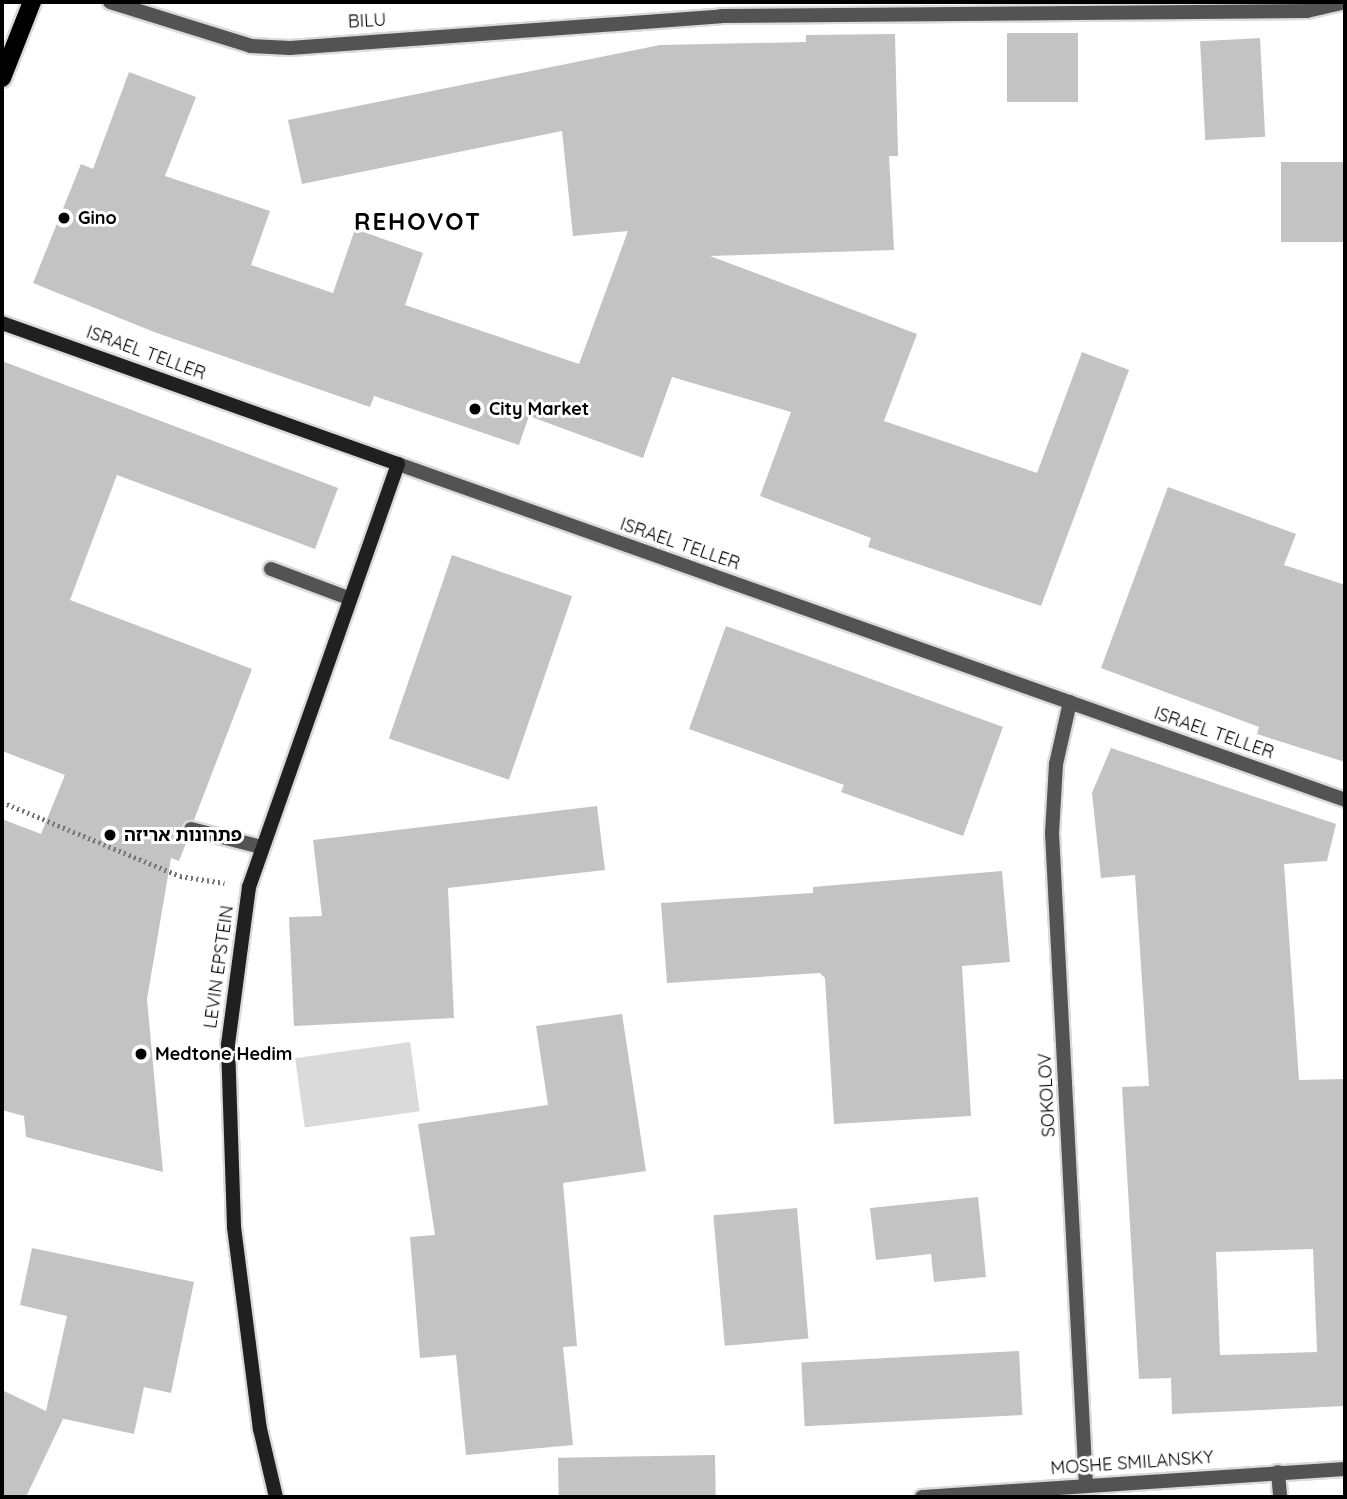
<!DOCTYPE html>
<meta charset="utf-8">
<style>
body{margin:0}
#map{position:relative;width:1347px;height:1499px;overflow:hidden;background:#fff;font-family:Quicksand,"Noto Sans Hebrew",sans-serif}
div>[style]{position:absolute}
.green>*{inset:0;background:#dadada;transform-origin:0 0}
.building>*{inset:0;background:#c3c3c3;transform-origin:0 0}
.path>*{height:4.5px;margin-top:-2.25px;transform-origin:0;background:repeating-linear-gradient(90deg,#757575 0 2px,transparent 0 5.5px)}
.roads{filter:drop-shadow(2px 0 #dbdbdb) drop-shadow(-2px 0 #dbdbdb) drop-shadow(0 2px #dbdbdb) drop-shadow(0 -2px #dbdbdb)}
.lane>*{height:14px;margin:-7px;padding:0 7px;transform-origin:7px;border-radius:7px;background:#535353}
.street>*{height:14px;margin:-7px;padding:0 7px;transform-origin:7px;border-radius:7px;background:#535353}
.secondary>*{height:14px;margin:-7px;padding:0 7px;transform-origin:7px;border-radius:7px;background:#202020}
.primary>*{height:18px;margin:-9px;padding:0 9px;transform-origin:9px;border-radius:9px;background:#000}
.dots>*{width:19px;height:19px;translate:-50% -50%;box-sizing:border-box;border:4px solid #fff;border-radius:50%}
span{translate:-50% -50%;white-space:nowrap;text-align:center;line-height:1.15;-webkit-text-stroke:6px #fff;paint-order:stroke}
.street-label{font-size:18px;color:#000}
.poi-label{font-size:18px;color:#000;font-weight:700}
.left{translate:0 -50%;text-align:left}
.district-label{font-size:24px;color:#000;font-weight:700;letter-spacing:2px}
.frame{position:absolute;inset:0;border:4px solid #000;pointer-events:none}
</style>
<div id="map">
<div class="green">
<i style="left:410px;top:1042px;width:70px;height:116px;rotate:82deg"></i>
</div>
<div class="building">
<i style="left:1007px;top:33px;width:71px;height:69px"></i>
<i style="clip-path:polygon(895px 34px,898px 156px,889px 156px,894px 250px,710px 256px,917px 334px,884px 421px,1037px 473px,1082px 352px,1129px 370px,1041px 606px,868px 547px,871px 538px,760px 496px,791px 412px,672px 377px,643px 458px,529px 416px,519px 445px,374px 396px,370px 407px,154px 332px,33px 283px,81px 164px,93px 169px,129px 72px,196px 97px,165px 176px,270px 211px,251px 265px,333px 293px,355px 229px,423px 253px,405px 305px,579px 364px,628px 231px,573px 236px,562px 131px,302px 184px,288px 120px,660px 45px,806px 42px,806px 35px)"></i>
<i style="left:1260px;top:38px;width:99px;height:60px;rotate:87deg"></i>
<i style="left:1345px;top:162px;width:80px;height:64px;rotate:90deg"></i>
<i style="clip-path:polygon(2px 361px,338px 488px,315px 549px,117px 475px,70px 600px,252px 669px,194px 820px,182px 826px,188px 838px,179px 861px,171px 858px,147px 999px,163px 1172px,26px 1137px,24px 1116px,2px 1110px,2px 819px,41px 834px,65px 775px,2px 751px)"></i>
<i style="clip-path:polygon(1168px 487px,1296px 534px,1284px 565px,1345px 585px,1345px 762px,1257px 734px,1259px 727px,1101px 668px)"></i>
<i style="left:452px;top:555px;width:127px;height:194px;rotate:19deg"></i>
<i style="clip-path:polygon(726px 626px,1003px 727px,963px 836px,841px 792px,844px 785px,689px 729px)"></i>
<i style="clip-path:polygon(evenodd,1111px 748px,1336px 824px,1327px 861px,1284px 864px,1299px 1080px,1345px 1079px,1345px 1406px,1172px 1414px,1171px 1378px,1139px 1379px,1122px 1087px,1149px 1086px,1135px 875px,1101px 878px,1092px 793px,1111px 748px,1313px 1249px,1317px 1352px,1220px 1355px,1216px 1252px,1313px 1249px)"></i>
<i style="clip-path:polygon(597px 806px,605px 870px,448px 888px,454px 1018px,294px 1026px,289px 917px,322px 916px,313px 840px)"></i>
<i style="clip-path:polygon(1002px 871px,1010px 962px,962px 966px,971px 1116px,834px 1124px,825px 978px,820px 973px,667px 983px,661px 903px,813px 893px,813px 887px)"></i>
<i style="clip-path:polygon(622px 1014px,646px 1171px,563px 1183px,577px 1346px,563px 1347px,573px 1445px,466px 1455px,456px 1355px,420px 1358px,410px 1237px,435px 1235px,418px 1124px,548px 1105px,536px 1026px)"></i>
<i style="clip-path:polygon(978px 1197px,986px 1277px,934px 1282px,931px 1254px,876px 1260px,870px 1208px)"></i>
<i style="left:797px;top:1208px;width:131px;height:84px;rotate:85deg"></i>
<i style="clip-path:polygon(32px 1248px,194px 1282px,171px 1393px,144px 1387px,134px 1434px,60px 1418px,63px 1419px,26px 1497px,2px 1497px,2px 1390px,46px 1411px,67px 1316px,20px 1305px)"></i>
<i style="left:1019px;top:1351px;width:64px;height:218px;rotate:87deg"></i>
<i style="left:715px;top:1455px;width:42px;height:157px;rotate:89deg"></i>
</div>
<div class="path">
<i style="left:2px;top:802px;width:193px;rotate:22.6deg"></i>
<i style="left:180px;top:876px;width:45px;rotate:9deg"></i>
</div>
<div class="roads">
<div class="lane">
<i style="left:271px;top:569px;width:82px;rotate:20.6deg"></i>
<i style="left:191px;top:829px;width:72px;rotate:14.4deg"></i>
<i style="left:1278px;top:1472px;width:25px;rotate:85deg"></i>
</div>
<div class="street">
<i style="left:110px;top:2px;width:148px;rotate:17.3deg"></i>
<i style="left:251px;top:46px;width:39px;rotate:3deg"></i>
<i style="left:290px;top:48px;width:432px;rotate:-4.2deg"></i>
<i style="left:721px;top:16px;width:586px;rotate:-0.49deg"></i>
<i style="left:1307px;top:11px;width:39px;rotate:-13deg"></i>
<i style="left:398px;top:464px;width:1005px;rotate:19.53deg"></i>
<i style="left:1070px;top:702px;width:64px;rotate:102.7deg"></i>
<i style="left:1056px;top:764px;width:69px;rotate:93.3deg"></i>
<i style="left:1052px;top:833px;width:654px;rotate:87.02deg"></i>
<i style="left:922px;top:1497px;width:424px;rotate:-3.8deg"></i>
</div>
<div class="secondary">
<i style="left:2px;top:323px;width:420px;rotate:19.6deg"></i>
<i style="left:398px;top:464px;width:448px;rotate:109.4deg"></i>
<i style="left:249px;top:887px;width:159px;rotate:97.6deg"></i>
<i style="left:228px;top:1045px;width:182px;rotate:88.1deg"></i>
<i style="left:234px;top:1227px;width:204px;rotate:82.7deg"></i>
<i style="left:260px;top:1429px;width:70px;rotate:76.8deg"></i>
</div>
<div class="primary">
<i style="left:2px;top:78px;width:82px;rotate:-68.5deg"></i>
</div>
</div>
<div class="dots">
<i style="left:64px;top:218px;background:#000"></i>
<i style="left:475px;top:409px;background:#000"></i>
<i style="left:110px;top:835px;background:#000"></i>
<i style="left:141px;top:1054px;background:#000"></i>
</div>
<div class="street-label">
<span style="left:367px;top:21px;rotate:-3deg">BILU</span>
<span style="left:146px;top:353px;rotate:20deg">ISRAEL TELLER</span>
<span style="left:680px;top:544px;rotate:19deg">ISRAEL TELLER</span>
<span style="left:1214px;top:733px;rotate:19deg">ISRAEL TELLER</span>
<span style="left:219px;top:967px;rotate:-82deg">LEVIN EPSTEIN</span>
<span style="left:1047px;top:1095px;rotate:-93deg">SOKOLOV</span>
<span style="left:1132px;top:1463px;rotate:-4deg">MOSHE SMILANSKY</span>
</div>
<div class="poi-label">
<span class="left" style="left:78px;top:218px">Gino</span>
<span class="left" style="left:489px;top:409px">City Market</span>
<span class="left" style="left:124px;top:835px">פתרונות אריזה</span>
<span class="left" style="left:155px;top:1054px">Medtone Hedim</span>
</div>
<div class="district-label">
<span style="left:418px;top:222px">REHOVOT</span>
</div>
<div class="frame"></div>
</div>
